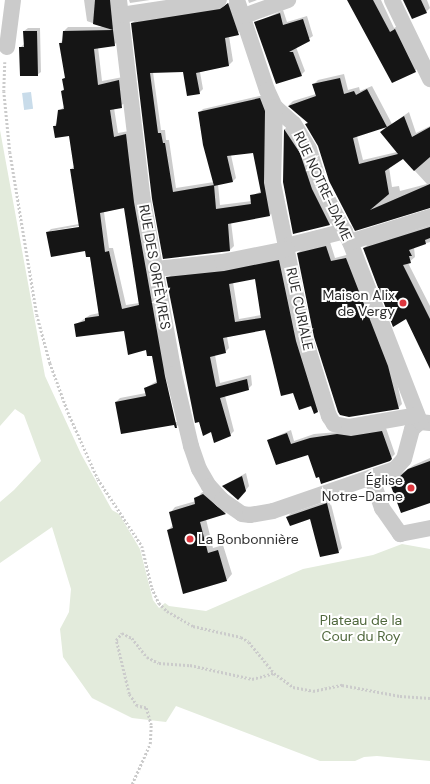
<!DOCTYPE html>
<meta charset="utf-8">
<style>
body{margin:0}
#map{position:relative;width:430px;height:784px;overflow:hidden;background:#fff;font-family:"DM Sans",sans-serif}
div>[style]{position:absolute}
.green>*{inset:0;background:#e3ebdc}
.water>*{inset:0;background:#c9dcea;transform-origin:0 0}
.shadow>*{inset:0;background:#0003}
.building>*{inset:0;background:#151515}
.path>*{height:2.5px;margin-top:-1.25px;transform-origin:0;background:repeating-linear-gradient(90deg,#cbcbcb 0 2px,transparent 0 4px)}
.minor>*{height:16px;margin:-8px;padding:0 8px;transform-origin:8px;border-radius:8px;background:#cbcbcb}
.dots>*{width:11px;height:11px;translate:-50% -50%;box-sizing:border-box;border:2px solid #fff;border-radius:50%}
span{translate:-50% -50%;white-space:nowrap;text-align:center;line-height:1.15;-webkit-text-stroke:4px #fff;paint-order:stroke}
.street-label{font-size:14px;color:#2e2e2e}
.poi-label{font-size:14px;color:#2e2e2e}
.right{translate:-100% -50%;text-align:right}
.left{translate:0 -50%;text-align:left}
.park-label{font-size:14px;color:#50683d}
</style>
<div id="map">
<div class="green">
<i style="clip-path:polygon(0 130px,45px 376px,81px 454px,112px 510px,119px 514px,140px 549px,153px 600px,159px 608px,165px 603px,169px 606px,206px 611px,303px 569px,373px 555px,402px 544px,430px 549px,430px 761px,377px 756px,364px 757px,355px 761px,320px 761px,176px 706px,166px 722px,132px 718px,92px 698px,63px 657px,60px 629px,69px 612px,71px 589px,52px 527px,0 563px,0 502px,14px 490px,41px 461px,24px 415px,15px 409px,0 426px)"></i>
</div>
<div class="water">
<i style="left:31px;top:92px;width:17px;height:9px;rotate:83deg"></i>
</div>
<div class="shadow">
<i style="clip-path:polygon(evenodd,84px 0,113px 0,118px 41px,114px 45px,98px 47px,102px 81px,123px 77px,126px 103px,114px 108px,118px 133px,129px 131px,180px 423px,176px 427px,175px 424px,116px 402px,120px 398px,146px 393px,145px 388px,157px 381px,153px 355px,125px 330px,75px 325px,90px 315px,99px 313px,90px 256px,86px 250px,47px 233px,51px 229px,79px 224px,71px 169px,75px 166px,70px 135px,54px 126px,57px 123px,59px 111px,65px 106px,62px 91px,65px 88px,63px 79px,66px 77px,60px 43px,63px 40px,64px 31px,68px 27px,103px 27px,87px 21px,84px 0,125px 207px,139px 303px,126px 305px,113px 248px,109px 248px,104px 212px,125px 207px,84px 0,84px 225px,84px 227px,51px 233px,51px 231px,84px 225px,84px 0,163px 371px,164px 371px,177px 422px,174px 422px,163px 371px)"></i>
<i style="clip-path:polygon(129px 0,150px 0,130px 3px)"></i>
<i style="clip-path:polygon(evenodd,232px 0,242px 31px,229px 36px,233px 61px,229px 65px,200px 72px,203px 89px,199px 93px,184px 71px,153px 72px,161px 130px,165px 130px,166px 140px,169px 140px,176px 188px,214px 182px,199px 113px,203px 109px,264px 95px,268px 103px,273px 212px,270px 215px,231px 222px,234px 246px,230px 250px,164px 258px,132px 23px,136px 20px,225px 6px,232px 0,254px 152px,262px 191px,251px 196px,252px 201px,220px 205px,218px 184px,233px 181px,236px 178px,231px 155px,254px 152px)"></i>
<i style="clip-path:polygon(248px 0,257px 0,249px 3px)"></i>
<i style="clip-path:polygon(348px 0,381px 0,394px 28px,400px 25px,420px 66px,415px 71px)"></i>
<i style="clip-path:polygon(404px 0,427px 0,430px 8px,426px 12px)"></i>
<i style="clip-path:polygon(283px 10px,287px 22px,307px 16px,313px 36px,296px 47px,305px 71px,301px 75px,256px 23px)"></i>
<i style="clip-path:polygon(28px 28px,40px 28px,41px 72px,37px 75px,20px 48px,24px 44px,24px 31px)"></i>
<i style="clip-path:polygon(evenodd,344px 74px,348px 90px,359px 87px,360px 91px,372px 86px,392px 124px,409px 112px,416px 133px,430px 126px,430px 207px,355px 229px,319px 146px,306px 124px,308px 122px,289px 105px,293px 101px,316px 94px,313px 85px,318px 80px,344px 74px,387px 126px,381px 132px,397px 152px,363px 160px,357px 136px,387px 126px,344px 74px,403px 158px,427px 184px,400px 191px,399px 186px,392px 187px,389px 167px,403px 158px)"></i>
<i style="clip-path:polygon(288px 126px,303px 149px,333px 221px,330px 224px,294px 233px,284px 182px,285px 129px)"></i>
<i style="clip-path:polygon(430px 225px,430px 242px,414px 247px,415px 257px,408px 263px,430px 306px,430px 364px,406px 318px,364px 248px,368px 244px)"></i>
<i style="clip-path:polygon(330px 242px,335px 258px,350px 254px,392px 361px,402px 404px,398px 408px,298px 253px,302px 249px)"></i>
<i style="clip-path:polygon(evenodd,283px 257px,321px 407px,317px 412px,294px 392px,265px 329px,227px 337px,229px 348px,225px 352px,215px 355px,220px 383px,251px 375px,252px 385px,248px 389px,225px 396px,234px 431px,230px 435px,211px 431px,200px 421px,196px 422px,168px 278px,172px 274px,283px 257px,256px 278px,261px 315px,239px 319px,233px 282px,256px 278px)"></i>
<i style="clip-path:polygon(386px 428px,395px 454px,391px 458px,309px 454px,268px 440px,291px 430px,294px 441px,314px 434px)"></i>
<i style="clip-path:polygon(430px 458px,430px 502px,390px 481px,414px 465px)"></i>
<i style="clip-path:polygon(246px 473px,249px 486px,242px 495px,223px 486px)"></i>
<i style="clip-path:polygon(209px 489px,230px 508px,225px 513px,206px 519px,213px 548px,223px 545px,232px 574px,227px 580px,168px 530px,173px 525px,170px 513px,175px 507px,196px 501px,201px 493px)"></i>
<i style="clip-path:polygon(330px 500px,342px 548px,338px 552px,311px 518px,287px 517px,291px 513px)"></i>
</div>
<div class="building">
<i style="clip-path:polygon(95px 0,110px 0,113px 30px,93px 24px)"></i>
<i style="clip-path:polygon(347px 0,373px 0,390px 32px,395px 29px,416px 72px,392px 83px)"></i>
<i style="clip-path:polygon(403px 0,421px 0,427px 13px,412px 19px)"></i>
<i style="clip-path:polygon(228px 3px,239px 35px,225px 38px,229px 66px,196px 73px,200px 94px,187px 96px,183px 72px,150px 73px,158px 133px,161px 133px,163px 143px,165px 143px,173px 192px,214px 185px,216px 209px,251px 204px,250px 195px,261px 193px,253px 153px,227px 156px,233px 182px,214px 186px,203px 145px,198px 112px,260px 98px,265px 111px,264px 183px,270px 216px,228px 224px,230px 251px,163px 259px,152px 199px,131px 23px,220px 9px)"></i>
<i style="clip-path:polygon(280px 13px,283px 25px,303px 19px,310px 41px,289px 52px,293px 52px,302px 76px,276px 84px,254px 22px)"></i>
<i style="clip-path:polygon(evenodd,113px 30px,115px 46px,94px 49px,98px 85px,119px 80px,122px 108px,110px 110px,114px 137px,126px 134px,134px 202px,165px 376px,177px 428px,175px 428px,174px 425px,121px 434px,115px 402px,146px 396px,144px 388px,157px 383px,152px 356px,147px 356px,146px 350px,128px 355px,124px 331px,76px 337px,74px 324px,85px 321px,85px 318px,99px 316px,90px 257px,86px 257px,85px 251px,51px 257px,46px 232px,79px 227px,70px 169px,74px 169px,69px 136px,55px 138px,53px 126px,56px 126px,58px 110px,64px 109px,61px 91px,64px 90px,62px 79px,65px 78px,59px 43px,62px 43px,63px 31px,113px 30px,124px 208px,139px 305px,122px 309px,109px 251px,105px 252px,100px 213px,124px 208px)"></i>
<i style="clip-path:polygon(23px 31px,37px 31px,38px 76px,20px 76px,19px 47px,24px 47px)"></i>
<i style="clip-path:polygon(evenodd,340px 78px,344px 94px,354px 91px,356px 95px,367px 89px,387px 127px,404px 116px,412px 137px,430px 127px,430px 157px,414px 171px,403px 159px,385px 171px,389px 194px,370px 210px,430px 184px,430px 208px,355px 231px,329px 181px,318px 146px,305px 124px,308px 123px,288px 106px,316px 96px,312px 84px,340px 78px,387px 127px,380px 132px,398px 154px,359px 164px,353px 138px,387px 127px)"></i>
<i style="clip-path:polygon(284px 129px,300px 153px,312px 189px,330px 225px,293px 234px,283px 182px)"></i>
<i style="clip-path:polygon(430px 227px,430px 238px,425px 240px,426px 244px,409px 250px,412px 256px,409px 256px,411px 263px,403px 265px,430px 319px,430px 369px,406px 319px,393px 327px,363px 248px)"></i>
<i style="clip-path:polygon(326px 246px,331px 261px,346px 258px,388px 366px,399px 409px,349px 417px,340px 415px,338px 412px,314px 337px,297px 253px)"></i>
<i style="clip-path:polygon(evenodd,279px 260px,296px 341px,318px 412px,314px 414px,311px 406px,299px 410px,293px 393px,281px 396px,265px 330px,223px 338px,226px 353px,210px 357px,216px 387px,247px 379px,249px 390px,220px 398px,231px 436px,214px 443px,211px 432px,203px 436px,199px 422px,195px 423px,166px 277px,224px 271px,279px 260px,255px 279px,261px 318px,235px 322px,229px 284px,255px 279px)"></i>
<i style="clip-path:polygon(382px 431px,392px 459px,390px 461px,321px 484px,319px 477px,316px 478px,308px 455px,276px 465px,267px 440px,287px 433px,291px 444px,310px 438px,337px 434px,351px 436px)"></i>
<i style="clip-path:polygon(430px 461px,430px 503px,401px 513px,389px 481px,398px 478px,408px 469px)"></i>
<i style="clip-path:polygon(242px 476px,246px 491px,238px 500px,222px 486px)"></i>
<i style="clip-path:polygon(203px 494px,226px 514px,200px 522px,208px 553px,218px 550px,227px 581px,183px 594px,167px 530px,173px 528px,169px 512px,195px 504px,194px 498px)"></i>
<i style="clip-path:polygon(327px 503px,339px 553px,320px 557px,310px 519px,290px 526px,286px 517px)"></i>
</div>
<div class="path">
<i style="left:5px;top:62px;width:29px;rotate:92deg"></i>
<i style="left:4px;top:91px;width:61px;rotate:84.4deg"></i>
<i style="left:10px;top:152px;width:165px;rotate:80.6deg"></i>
<i style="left:37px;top:315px;width:50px;rotate:74.8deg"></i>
<i style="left:50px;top:363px;width:52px;rotate:69.8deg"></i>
<i style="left:68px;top:412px;width:73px;rotate:65.9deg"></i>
<i style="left:98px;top:479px;width:80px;rotate:56.7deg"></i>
<i style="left:142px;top:546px;width:43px;rotate:76.6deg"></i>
<i style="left:152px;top:588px;width:17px;rotate:65deg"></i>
<i style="left:159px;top:603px;width:11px;rotate:45deg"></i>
<i style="left:167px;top:611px;width:30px;rotate:30deg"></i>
<i style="left:193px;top:626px;width:49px;rotate:12.9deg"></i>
<i style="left:241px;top:637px;width:9px;rotate:32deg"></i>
<i style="left:249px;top:642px;width:40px;rotate:51deg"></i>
<i style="left:274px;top:673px;width:24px;rotate:36deg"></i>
<i style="left:293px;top:687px;width:20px;rotate:11deg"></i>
<i style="left:313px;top:691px;width:30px;rotate:-12deg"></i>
<i style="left:342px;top:685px;width:59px;rotate:10.7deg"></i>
<i style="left:400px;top:696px;width:30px;rotate:4deg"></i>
<i style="left:132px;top:784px;width:44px;rotate:-65.8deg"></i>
<i style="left:150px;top:744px;width:19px;rotate:-87deg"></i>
<i style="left:151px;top:725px;width:18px;rotate:-106deg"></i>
<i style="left:146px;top:708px;width:9px;rotate:-167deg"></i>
<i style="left:137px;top:706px;width:14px;rotate:-124deg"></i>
<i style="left:129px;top:694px;width:56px;rotate:-103.5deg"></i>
<i style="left:116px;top:640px;width:9px;rotate:-49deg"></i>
<i style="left:122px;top:633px;width:11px;rotate:27deg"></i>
<i style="left:132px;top:638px;width:24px;rotate:52deg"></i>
<i style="left:147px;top:657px;width:13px;rotate:27deg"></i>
<i style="left:159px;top:663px;width:31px;rotate:4deg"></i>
<i style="left:190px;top:665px;width:64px;rotate:12.7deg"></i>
<i style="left:252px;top:679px;width:23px;rotate:-15deg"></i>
</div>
<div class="minor">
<i style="left:119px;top:0;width:201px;rotate:83.2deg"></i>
<i style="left:143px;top:200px;width:177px;rotate:79.9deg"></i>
<i style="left:174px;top:374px;width:74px;rotate:76.7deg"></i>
<i style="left:191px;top:446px;width:24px;rotate:71deg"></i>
<i style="left:199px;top:469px;width:20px;rotate:60deg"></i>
<i style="left:209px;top:486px;width:19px;rotate:47deg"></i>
<i style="left:222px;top:500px;width:24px;rotate:35deg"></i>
<i style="left:242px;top:514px;width:8px;rotate:7deg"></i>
<i style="left:250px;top:515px;width:23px;rotate:-10deg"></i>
<i style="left:273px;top:511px;width:129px;rotate:-19deg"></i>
<i style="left:395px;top:469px;width:13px;rotate:-48deg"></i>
<i style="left:404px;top:459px;width:31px;rotate:-75deg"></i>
<i style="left:412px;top:429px;width:11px;rotate:-41deg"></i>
<i style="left:420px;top:422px;width:10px;rotate:6deg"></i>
<i style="left:237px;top:0;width:95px;rotate:71.6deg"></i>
<i style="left:267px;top:90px;width:19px;rotate:65deg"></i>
<i style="left:275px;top:107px;width:25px;rotate:42deg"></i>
<i style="left:294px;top:124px;width:29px;rotate:59deg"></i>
<i style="left:309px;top:149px;width:38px;rotate:73deg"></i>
<i style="left:320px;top:185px;width:64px;rotate:62.2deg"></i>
<i style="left:350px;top:242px;width:193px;rotate:68.7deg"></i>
<i style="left:392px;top:0;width:88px;rotate:64.3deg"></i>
<i style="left:121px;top:15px;width:99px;rotate:-8.7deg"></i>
<i style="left:244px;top:16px;width:47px;rotate:-20deg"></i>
<i style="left:7px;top:47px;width:47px;rotate:-82.7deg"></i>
<i style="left:275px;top:107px;width:76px;rotate:91.5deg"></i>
<i style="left:273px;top:183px;width:159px;rotate:78.4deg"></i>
<i style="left:305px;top:339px;width:81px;rotate:72.7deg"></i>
<i style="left:329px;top:416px;width:9px;rotate:58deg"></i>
<i style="left:334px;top:424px;width:15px;rotate:11deg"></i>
<i style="left:349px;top:427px;width:69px;rotate:-10deg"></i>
<i style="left:350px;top:242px;width:84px;rotate:-17.4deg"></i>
<i style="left:286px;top:246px;width:61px;rotate:-14.3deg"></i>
<i style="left:156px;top:269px;width:66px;rotate:-6.1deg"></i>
<i style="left:222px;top:262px;width:66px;rotate:-11.3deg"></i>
<i style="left:372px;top:479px;width:31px;rotate:71deg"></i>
<i style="left:382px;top:508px;width:32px;rotate:55deg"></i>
<i style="left:400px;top:534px;width:31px;rotate:-11deg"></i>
</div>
<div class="dots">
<i style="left:403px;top:303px;background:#dd373e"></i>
<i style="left:411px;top:488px;background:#dd373e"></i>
<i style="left:190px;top:539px;background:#dd373e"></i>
</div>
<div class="street-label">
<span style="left:323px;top:186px;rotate:65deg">RUE NOTRE-DAME</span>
<span style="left:155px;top:267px;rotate:80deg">RUE DES ORFÈVRES</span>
<span style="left:300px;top:309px;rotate:78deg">RUE CURIALE</span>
</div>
<div class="poi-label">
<span class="right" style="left:395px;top:303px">Maison Alix<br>de Vergy</span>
<span class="right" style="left:403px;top:488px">Église<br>Notre-Dame</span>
<span class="left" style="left:198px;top:539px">La Bonbonnière</span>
</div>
<div class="park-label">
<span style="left:361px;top:628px">Plateau de la<br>Cour du Roy</span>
</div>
</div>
